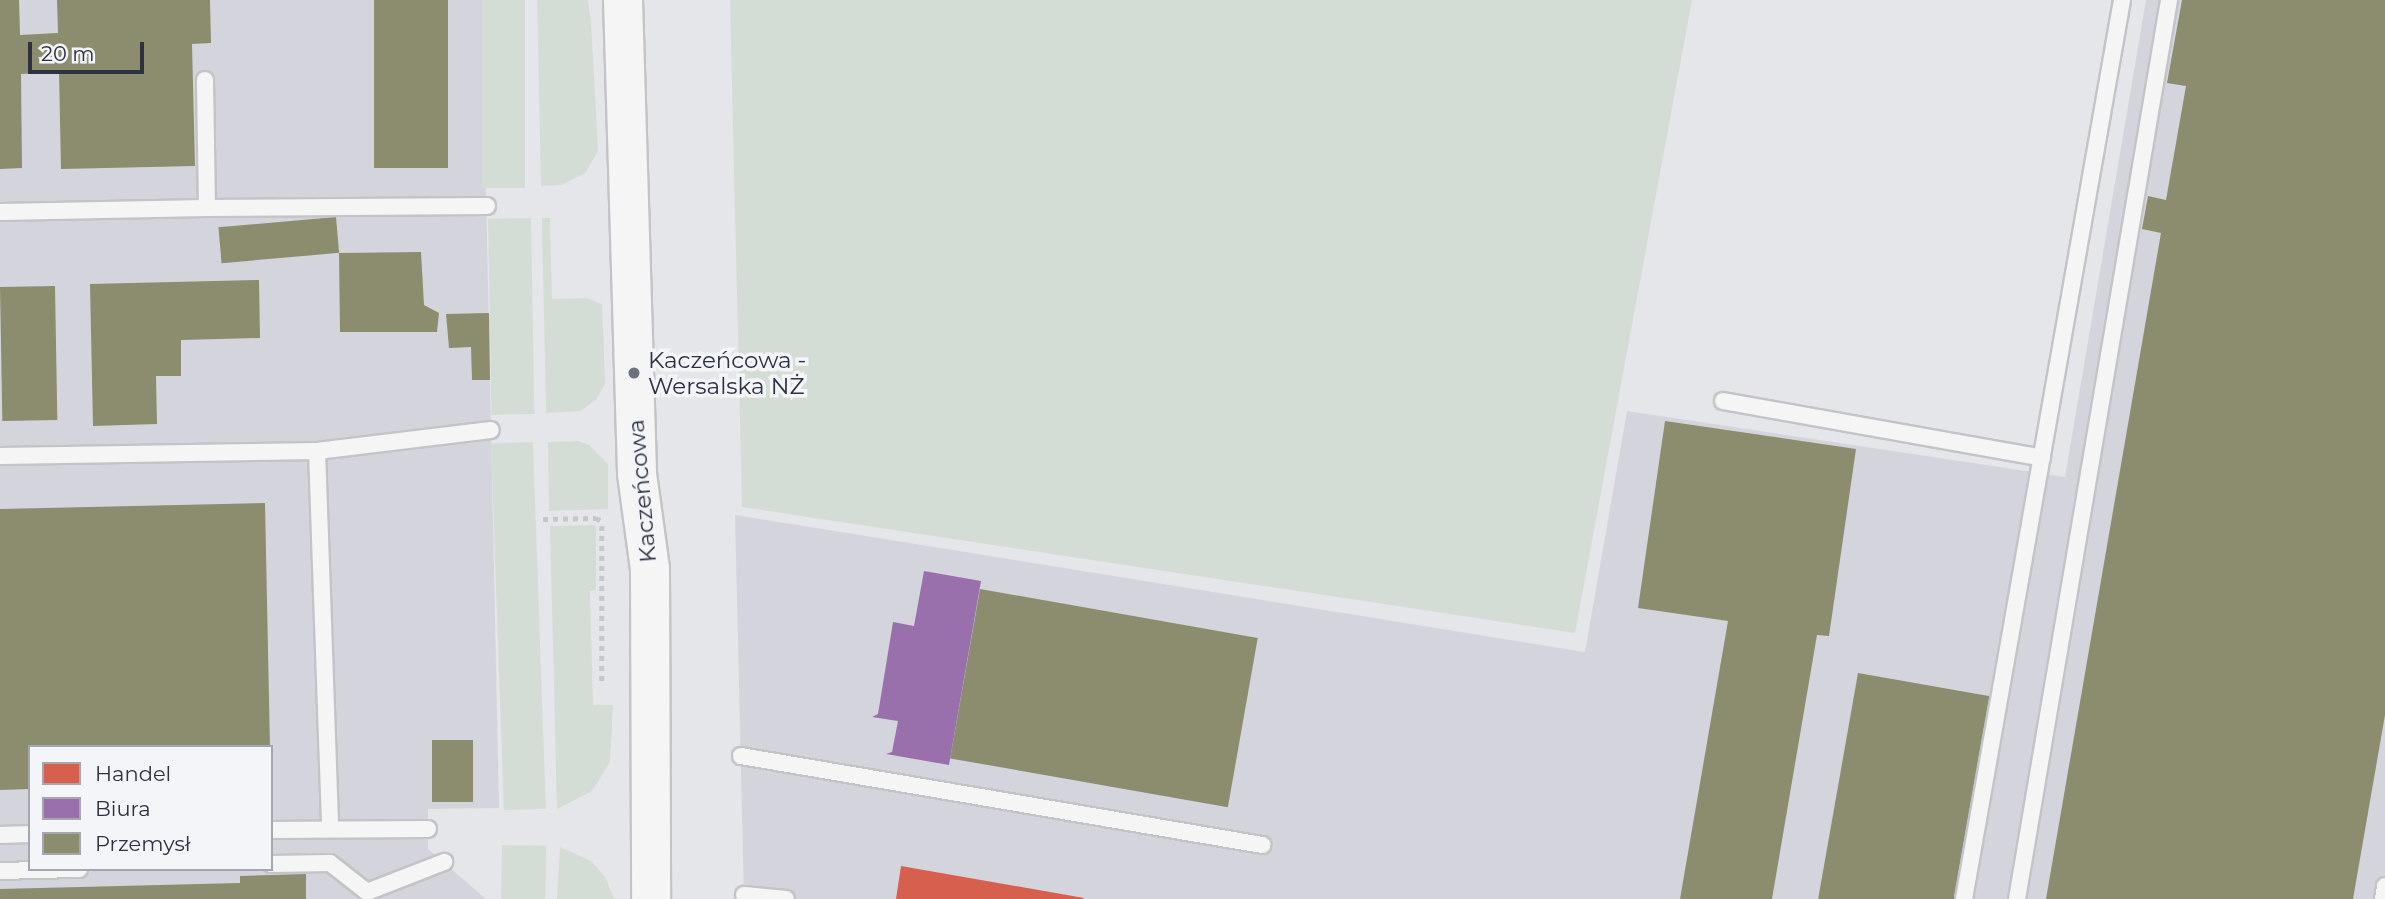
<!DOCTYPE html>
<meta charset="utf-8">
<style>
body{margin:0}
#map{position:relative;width:2385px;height:899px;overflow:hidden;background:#e5e6ea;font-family:Montserrat,sans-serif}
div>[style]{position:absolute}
.built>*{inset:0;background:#d4d5dc}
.green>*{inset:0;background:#d4dcd6;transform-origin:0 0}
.shops>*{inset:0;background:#d6604d}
.offices>*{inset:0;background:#9970ab}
.industry>*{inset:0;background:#8c8c6e;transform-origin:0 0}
.path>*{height:4.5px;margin-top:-2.25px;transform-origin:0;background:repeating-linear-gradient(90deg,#c6c7cb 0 5px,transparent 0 10px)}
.roads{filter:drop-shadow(2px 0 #c3c4c8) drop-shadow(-2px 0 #c3c4c8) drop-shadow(0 2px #c3c4c8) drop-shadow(0 -2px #c3c4c8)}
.service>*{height:16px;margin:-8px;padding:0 8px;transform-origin:8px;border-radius:8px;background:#f5f5f6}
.tertiary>*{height:38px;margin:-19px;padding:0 19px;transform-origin:19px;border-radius:19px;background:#f5f5f6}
.dots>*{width:19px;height:19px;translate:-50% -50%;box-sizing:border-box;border:4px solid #f4f5f8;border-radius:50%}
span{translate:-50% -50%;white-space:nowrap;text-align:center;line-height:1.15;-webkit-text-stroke:7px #f4f5f8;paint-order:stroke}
.poi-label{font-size:23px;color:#2d3142}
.left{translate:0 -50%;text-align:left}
.street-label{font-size:23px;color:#2d3142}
.legend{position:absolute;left:28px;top:745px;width:245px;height:126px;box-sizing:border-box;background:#f4f5f8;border:2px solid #a4a7af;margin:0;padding:9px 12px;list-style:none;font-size:21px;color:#2d3142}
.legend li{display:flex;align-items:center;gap:14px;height:35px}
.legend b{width:35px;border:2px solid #a4a7af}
.scale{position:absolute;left:28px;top:42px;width:116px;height:32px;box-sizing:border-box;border:4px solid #2d3142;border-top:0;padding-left:9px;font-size:21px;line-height:24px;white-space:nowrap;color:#2d3142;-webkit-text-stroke:5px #f4f5f8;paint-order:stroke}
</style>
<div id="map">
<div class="built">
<i style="clip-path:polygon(evenodd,0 0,482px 0,499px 808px,428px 809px,428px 849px,486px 899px,0 899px,0 0,30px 747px,271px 747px,271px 869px,30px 869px,30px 747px)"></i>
<i style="clip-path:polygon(2146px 0,2385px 0,2385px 899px,744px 899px,735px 515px,1585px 652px,1627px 411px,2065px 477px)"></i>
</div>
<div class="green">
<i style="left:482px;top:0;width:43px;height:188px"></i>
<i style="clip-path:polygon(537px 0,588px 0,591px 22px,598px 151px,585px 173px,561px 185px,541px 186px)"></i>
<i style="clip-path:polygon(730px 0,1692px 0,1575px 633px,742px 507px)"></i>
<i style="left:531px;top:218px;width:196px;height:43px;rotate:89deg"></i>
<i style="clip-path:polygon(542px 218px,550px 218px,552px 299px,586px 298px,602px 304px,605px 384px,596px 400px,580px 411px,546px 413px)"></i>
<i style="clip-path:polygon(578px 441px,589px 445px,608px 464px,608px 509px,549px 511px,548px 442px)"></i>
<i style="left:533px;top:442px;width:367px;height:42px;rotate:88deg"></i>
<i style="clip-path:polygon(596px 525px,596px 590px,590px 591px,593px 705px,613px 705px,610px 762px,592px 791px,557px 809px,550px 526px)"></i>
<i style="left:502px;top:845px;width:44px;height:54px;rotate:1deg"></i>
<i style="clip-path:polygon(560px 847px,591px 861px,605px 877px,614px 899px,557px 899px)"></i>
</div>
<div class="shops">
<i style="clip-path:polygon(901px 866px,1084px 898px,1083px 899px,896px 899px)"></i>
</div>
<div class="offices">
<i style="clip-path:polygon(924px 571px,981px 581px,949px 765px,886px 754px,892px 752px,898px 721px,872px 717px,878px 714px,893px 622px,914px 626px)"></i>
</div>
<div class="industry">
<i style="clip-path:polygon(0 0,19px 0,20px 35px,58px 33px,57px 0,210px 0,211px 43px,192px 44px,195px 166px,61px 169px,59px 72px,21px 74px,22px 168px,0 169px)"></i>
<i style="left:374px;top:0;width:74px;height:168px"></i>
<i style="clip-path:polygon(2182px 0,2385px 0,2385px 715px,2353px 899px,2046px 899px,2161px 233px,2142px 229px,2148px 196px,2166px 200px,2186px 86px,2167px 83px)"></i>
<i style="left:336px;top:217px;width:36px;height:118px;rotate:85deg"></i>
<i style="clip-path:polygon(421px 252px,424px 305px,439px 313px,437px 332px,340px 332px,339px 253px)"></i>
<i style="clip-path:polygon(259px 280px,260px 338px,181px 340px,181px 376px,156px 376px,157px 424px,93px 426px,90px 284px)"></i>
<i style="left:55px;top:286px;width:134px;height:55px;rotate:89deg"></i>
<i style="clip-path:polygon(489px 313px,490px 380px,472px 380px,471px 347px,449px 348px,446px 314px)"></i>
<i style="clip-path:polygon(1665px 421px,1856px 449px,1829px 636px,1817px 635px,1772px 899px,1680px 899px,1728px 621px,1638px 608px)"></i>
<i style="clip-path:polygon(265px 503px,270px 747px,30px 747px,30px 789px,0 790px,0 509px)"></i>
<i style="left:980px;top:589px;width:282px;height:172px;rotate:10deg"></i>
<i style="left:1858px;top:673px;width:140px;height:230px;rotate:10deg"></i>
<i style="left:473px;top:740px;width:62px;height:41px;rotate:90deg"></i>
<i style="clip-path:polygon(306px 874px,306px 899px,0 899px,0 889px,240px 883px,240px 876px)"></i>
</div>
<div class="path">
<i style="left:543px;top:519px;width:53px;rotate:-1.1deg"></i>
<i style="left:596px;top:518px;width:9px;rotate:27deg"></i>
<i style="left:602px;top:526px;width:159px;rotate:90deg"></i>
</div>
<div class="roads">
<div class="service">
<i style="left:207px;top:208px;width:280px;rotate:-0.4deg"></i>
<i style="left:0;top:212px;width:207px;rotate:-1.1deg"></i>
<i style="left:207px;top:208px;width:128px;rotate:-90.9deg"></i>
<i style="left:1723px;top:401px;width:324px;rotate:10.1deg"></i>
<i style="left:317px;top:451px;width:175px;rotate:-6.9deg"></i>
<i style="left:0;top:456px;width:317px;rotate:-0.9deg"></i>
<i style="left:317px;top:451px;width:378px;rotate:88deg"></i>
<i style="left:741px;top:756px;width:529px;rotate:9.69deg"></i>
<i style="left:271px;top:830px;width:157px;rotate:-0.4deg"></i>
<i style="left:0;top:835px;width:30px;rotate:-2deg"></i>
<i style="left:271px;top:864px;width:59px;rotate:-1deg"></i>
<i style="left:330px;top:863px;width:47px;rotate:38.1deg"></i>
<i style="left:0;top:871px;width:79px;rotate:-1.5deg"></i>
<i style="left:367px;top:892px;width:83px;rotate:-21.3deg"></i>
<i style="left:744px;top:895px;width:42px;rotate:5.4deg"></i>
<i style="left:1964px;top:899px;width:913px;rotate:-80.03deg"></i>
<i style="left:2017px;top:899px;width:912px;rotate:-80.4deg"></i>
<i style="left:2383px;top:899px;width:13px;rotate:-81deg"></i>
</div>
<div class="tertiary">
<i style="left:623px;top:0;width:474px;rotate:88.3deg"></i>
<i style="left:637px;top:474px;width:96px;rotate:82.2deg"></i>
<i style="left:650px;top:569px;width:330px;rotate:89.8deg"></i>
</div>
</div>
<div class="dots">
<i style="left:634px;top:373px;background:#6d707d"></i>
</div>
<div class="poi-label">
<span class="left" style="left:648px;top:373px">Kaczeńcowa -<br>Wersalska NŻ</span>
</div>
<div class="street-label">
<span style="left:642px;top:491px;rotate:-95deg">Kaczeńcowa</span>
</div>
<ul class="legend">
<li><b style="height:19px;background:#d6604d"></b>Handel</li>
<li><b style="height:19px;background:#9970ab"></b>Biura</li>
<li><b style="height:19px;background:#8c8c6e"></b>Przemysł</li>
</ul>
<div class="scale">20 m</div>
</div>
